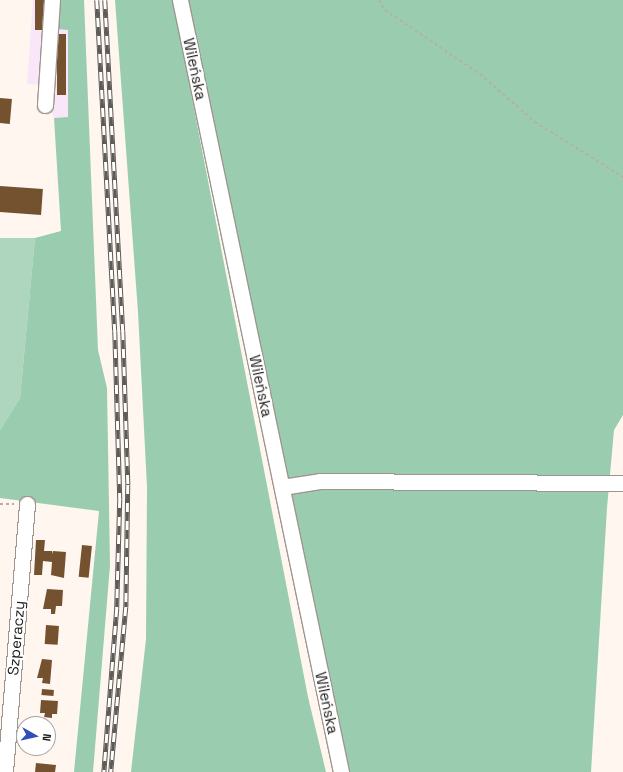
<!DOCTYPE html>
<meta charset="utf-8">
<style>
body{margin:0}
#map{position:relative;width:623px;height:772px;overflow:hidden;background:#fef6ef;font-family:"Space Grotesk",sans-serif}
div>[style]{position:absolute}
.industrial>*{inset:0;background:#f9e7f9}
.green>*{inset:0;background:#aed5be}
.forest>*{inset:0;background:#9accb0}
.building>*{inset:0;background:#745230;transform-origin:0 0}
.path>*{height:2px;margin-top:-1px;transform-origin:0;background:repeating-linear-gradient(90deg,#b5afa9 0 3px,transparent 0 6px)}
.roads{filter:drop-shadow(1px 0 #9e968e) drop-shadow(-1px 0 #9e968e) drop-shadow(0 1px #9e968e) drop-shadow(0 -1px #9e968e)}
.minor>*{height:15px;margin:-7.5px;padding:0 7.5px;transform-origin:7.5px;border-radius:7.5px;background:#fff}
.rail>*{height:4.5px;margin-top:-2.25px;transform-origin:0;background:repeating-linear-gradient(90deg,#fff 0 9px,#5e5a56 0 18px);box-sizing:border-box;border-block:1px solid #5e5a56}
span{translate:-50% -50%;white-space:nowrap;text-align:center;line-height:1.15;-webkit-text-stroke:4px #fff;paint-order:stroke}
.street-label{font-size:15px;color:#1e1b18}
.north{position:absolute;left:16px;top:716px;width:40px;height:40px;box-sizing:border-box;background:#fff;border:1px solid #a5a4a3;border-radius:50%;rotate:98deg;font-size:11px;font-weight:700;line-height:16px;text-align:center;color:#1e1b18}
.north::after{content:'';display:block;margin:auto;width:14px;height:18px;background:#304dbd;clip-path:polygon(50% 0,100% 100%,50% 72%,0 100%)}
</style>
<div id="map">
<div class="industrial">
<i style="clip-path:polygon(33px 0,59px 0,68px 29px,68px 117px,54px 118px,39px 85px,27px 84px)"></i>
</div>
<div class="green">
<i style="clip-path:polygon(0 238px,35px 238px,20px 398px,0 430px)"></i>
</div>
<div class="forest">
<i style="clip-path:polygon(59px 0,84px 0,98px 350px,107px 388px,110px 565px,93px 772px,74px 772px,99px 511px,0 498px,0 430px,20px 398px,35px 238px,61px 231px,54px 118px,68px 117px,68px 30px,57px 29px)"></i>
<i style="clip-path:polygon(115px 0,173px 0,308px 697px,326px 772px,131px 772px,146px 639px,147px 487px,138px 312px)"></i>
<i style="clip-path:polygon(188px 0,623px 0,623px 415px,614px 430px,607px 508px,591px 772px,350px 772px)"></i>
</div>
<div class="building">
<i style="left:35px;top:0;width:10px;height:30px"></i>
<i style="left:57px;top:34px;width:9px;height:61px"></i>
<i style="left:0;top:98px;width:12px;height:25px;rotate:5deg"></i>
<i style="left:0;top:186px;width:43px;height:26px;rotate:4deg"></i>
<i style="clip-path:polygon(36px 540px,45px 540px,44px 551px,52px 551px,52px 554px,53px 551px,66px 552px,64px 578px,51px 575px,52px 562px,43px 561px,42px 575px,34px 575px)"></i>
<i style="left:82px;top:545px;width:10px;height:32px;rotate:6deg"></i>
<i style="clip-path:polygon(47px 589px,63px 590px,62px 606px,56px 606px,55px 614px,51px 614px,51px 609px,43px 609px)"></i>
<i style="left:46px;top:625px;width:13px;height:19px;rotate:4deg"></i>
<i style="clip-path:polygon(42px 659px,52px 660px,50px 684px,42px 683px,43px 678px,37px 678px)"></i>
<i style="left:42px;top:689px;width:12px;height:6px;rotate:5deg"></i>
<i style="clip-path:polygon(41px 700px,58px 701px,57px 714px,52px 714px,52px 718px,44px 717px,45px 713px,40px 713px)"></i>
<i style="clip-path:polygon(36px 763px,56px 765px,55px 772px,35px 772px)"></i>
</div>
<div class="path">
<i style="left:379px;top:0;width:12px;rotate:59deg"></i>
<i style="left:385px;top:10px;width:115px;rotate:34deg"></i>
<i style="left:480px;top:74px;width:73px;rotate:41.1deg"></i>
<i style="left:535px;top:122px;width:104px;rotate:32deg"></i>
<i style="left:0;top:504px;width:14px"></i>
</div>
<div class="roads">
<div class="minor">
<i style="left:180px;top:0;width:789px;rotate:78.22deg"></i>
<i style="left:45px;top:105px;width:105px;rotate:-86.2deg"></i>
<i style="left:282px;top:487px;width:38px;rotate:-9deg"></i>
<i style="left:320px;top:481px;width:303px;rotate:0.4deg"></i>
<i style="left:5px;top:772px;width:269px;rotate:-85.3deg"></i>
</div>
</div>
<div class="rail">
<i style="left:97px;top:0;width:331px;rotate:86.9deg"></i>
<i style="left:115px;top:331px;width:168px;rotate:88.3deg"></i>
<i style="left:120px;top:499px;width:109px;rotate:91.6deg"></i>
<i style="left:117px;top:608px;width:165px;rotate:94.5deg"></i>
<i style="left:105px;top:0;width:331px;rotate:86.9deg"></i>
<i style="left:123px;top:331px;width:154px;rotate:88.1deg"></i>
<i style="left:128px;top:485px;width:122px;rotate:90.9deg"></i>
<i style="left:126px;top:607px;width:166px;rotate:95.2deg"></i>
</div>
<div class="street-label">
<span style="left:195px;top:69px;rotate:78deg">Wileńska</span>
<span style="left:261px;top:386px;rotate:78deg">Wileńska</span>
<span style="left:16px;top:638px;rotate:-85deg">Szperaczy</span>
<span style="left:327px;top:703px;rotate:78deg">Wileńska</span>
</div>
<div class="north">N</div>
</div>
